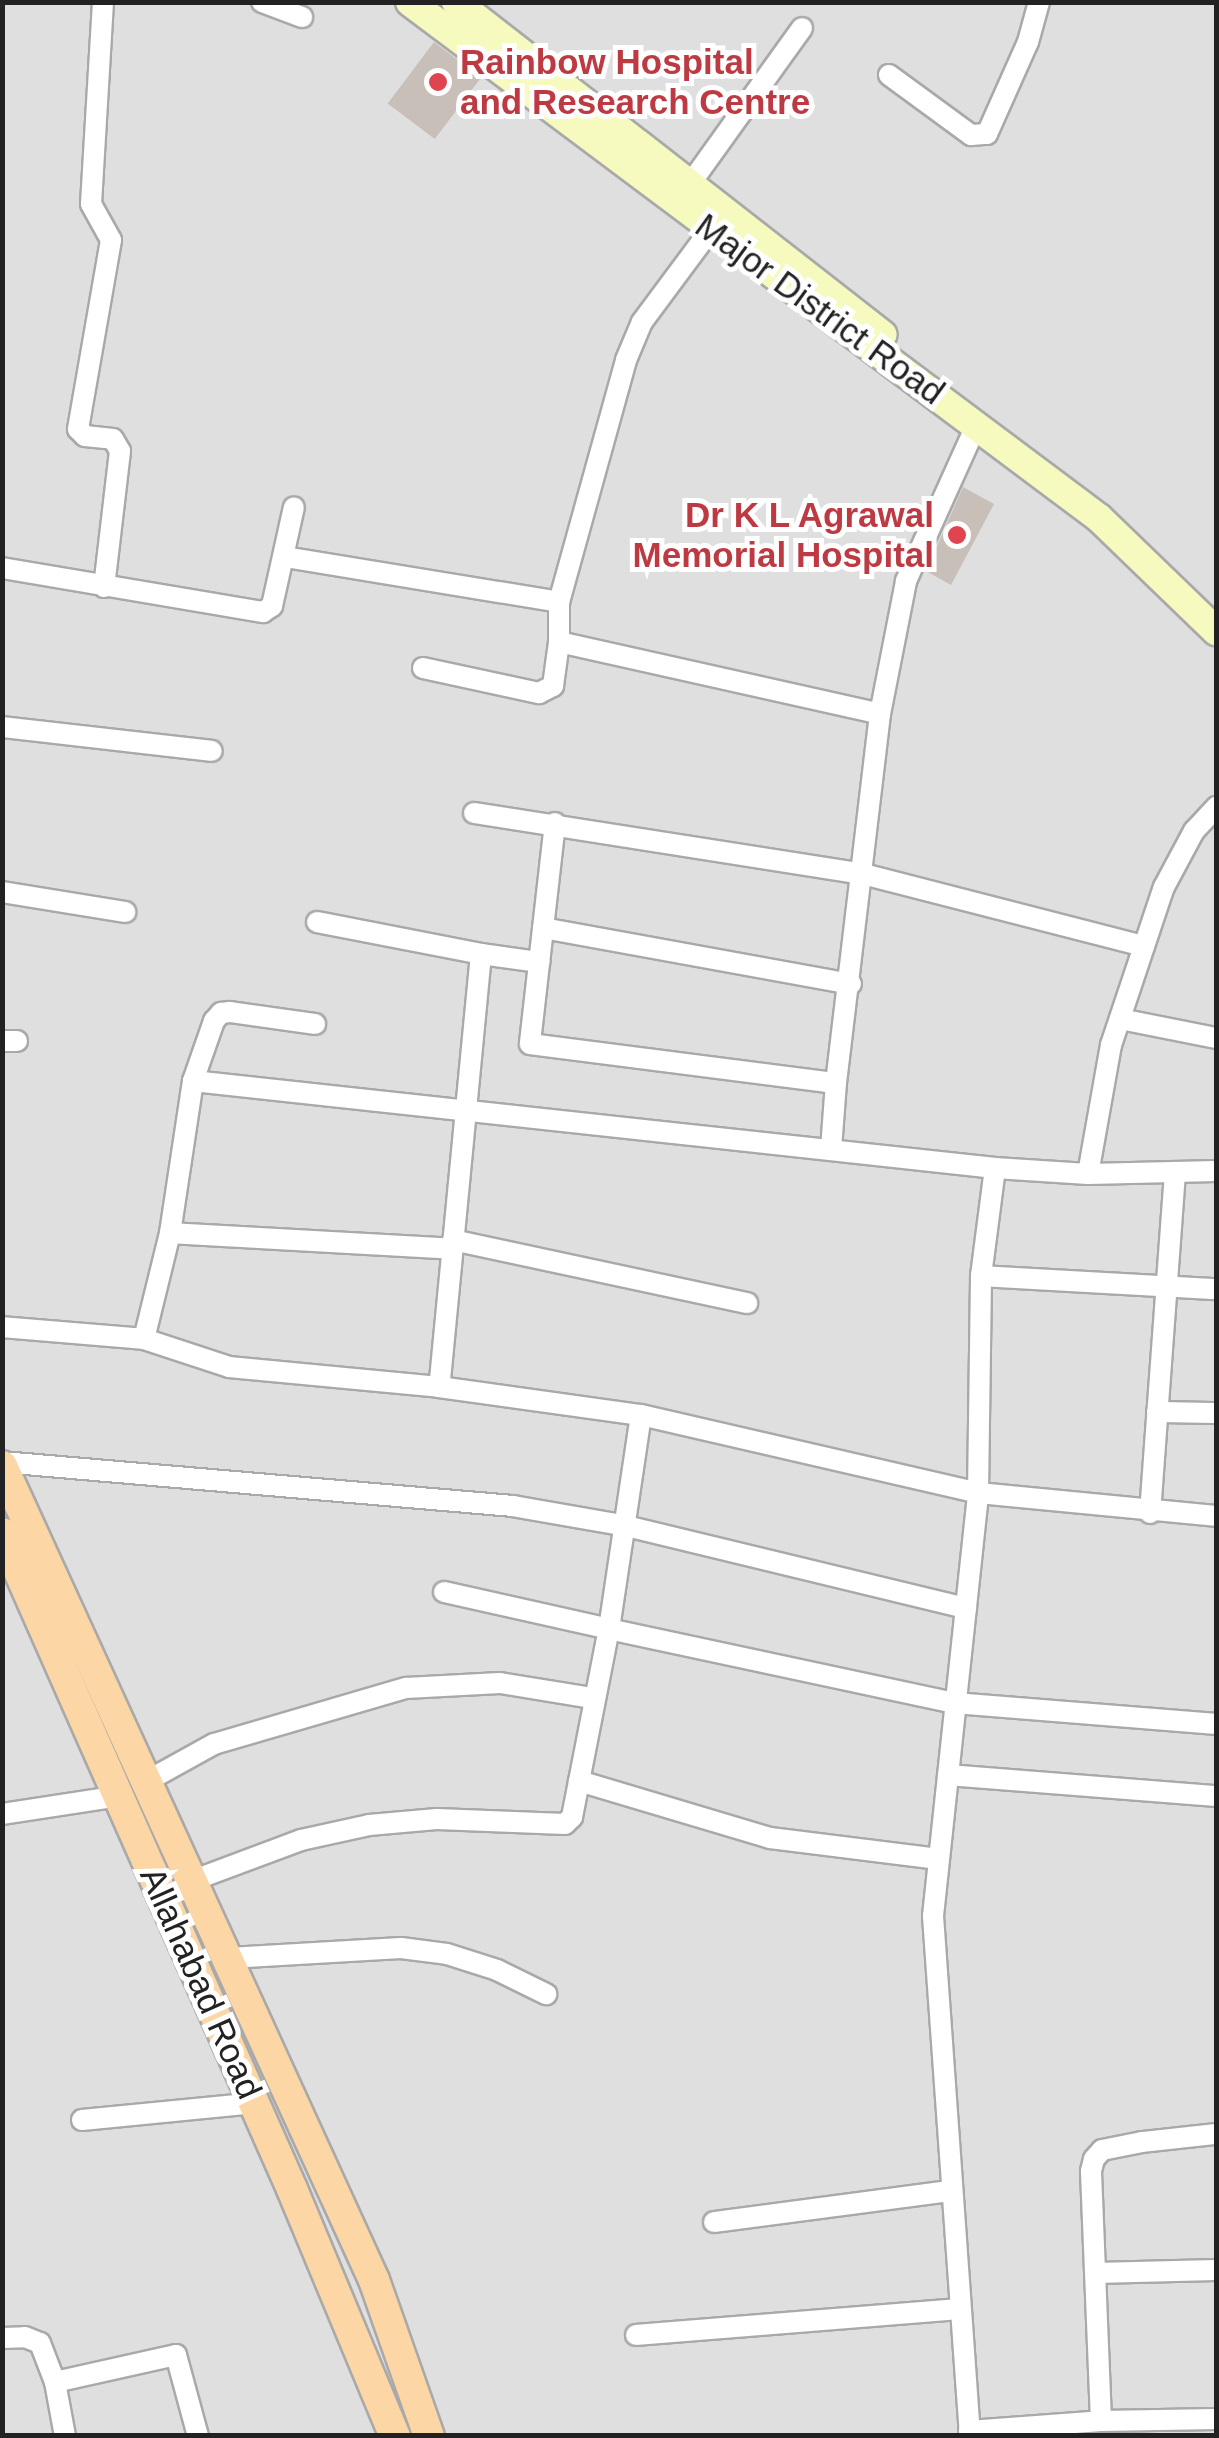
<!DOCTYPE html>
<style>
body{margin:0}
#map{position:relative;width:1219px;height:2438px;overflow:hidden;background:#f2efe9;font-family:Helvetica,sans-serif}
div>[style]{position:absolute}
.residential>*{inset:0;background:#e0dfdf;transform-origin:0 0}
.building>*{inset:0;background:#c7bfb8;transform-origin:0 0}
.roads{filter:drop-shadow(2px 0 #a9a9a9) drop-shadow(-2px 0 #a9a9a9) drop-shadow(0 2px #a9a9a9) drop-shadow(0 -2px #a9a9a9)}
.street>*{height:20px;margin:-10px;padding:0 10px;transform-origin:10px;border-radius:10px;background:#fff}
.secondary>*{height:28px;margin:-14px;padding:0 14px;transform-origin:14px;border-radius:14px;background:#f7fabf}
.primary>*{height:30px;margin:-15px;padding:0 15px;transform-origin:15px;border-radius:15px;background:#fcd6a4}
.dots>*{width:28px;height:28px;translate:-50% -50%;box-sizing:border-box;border:5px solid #fff;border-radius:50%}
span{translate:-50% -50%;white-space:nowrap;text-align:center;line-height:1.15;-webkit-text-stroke:10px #fff;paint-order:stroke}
.health-label{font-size:35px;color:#be3a42;font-weight:700}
.left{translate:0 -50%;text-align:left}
.right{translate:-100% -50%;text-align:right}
.street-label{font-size:35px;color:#222}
.frame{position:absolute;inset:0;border:5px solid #222;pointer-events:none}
</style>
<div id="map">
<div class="residential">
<i style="left:3px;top:3px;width:1213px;height:2432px"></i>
</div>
<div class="building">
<i style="left:434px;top:42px;width:59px;height:77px;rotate:37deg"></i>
<i style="clip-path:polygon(963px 487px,994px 504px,951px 585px,926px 571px)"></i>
</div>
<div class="roads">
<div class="street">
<i style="left:103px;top:2px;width:202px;rotate:93.4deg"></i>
<i style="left:91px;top:204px;width:41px;rotate:60.9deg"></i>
<i style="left:111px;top:240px;width:192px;rotate:99.9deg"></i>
<i style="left:78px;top:429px;width:10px;rotate:45deg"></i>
<i style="left:85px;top:436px;width:28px;rotate:6deg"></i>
<i style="left:113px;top:439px;width:14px;rotate:60deg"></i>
<i style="left:120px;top:451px;width:137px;rotate:96.7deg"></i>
<i style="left:262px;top:2px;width:43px;rotate:20.6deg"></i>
<i style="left:889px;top:75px;width:102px;rotate:36.2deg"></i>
<i style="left:971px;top:135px;width:16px;rotate:-4deg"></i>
<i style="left:987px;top:134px;width:101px;rotate:-66deg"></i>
<i style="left:1028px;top:42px;width:41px;rotate:-74.6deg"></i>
<i style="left:690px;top:184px;width:192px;rotate:-54.3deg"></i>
<i style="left:285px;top:557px;width:278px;rotate:9.3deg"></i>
<i style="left:559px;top:602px;width:40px;rotate:90deg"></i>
<i style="left:559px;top:642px;width:329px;rotate:12.6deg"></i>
<i style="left:2px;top:568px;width:265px;rotate:9.6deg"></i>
<i style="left:263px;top:612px;width:11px;rotate:-34deg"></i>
<i style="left:272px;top:606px;width:101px;rotate:-77.5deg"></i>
<i style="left:559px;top:602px;width:251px;rotate:-74.5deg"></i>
<i style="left:626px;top:360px;width:41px;rotate:-67.2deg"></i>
<i style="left:642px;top:322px;width:116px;rotate:-53.4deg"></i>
<i style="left:423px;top:668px;width:119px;rotate:12.2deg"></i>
<i style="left:539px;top:693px;width:16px;rotate:-27deg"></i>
<i style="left:553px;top:686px;width:44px;rotate:-82.2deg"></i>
<i style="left:2px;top:727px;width:211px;rotate:6.5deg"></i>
<i style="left:474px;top:813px;width:394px;rotate:8.9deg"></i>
<i style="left:863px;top:874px;width:290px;rotate:14.4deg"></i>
<i style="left:555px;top:823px;width:222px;rotate:96.5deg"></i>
<i style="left:530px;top:1044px;width:308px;rotate:7.3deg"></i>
<i style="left:836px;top:1083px;width:372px;rotate:-83.2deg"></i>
<i style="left:880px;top:714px;width:136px;rotate:-78.9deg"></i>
<i style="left:906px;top:581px;width:172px;rotate:-65.7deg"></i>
<i style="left:2px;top:892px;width:125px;rotate:9.2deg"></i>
<i style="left:317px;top:922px;width:167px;rotate:11deg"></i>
<i style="left:481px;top:954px;width:435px;rotate:95.5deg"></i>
<i style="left:543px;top:928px;width:313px;rotate:10.3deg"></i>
<i style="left:481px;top:954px;width:59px;rotate:7.9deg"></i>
<i style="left:1120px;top:1019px;width:98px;rotate:11.2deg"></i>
<i style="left:2px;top:1041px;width:15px"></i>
<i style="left:193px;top:1081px;width:807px;rotate:6.19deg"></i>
<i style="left:995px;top:1168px;width:93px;rotate:3.7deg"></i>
<i style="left:1088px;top:1174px;width:128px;rotate:-1.3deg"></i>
<i style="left:831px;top:1149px;width:66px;rotate:-85.7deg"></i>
<i style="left:1088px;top:1174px;width:131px;rotate:-79.9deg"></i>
<i style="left:1111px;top:1045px;width:167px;rotate:-71.5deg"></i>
<i style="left:1164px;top:887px;width:64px;rotate:-61.8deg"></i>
<i style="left:1194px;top:831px;width:33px;rotate:-47deg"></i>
<i style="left:170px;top:1233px;width:282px;rotate:3.2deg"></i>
<i style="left:453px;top:1240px;width:301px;rotate:12.1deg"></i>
<i style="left:981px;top:1276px;width:235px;rotate:3.2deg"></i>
<i style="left:2px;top:1327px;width:143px;rotate:4.8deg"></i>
<i style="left:144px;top:1339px;width:109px;rotate:-76.2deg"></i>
<i style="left:170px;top:1233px;width:154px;rotate:-81.4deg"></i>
<i style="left:193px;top:1081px;width:64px;rotate:-70.7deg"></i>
<i style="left:214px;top:1021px;width:11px;rotate:-49deg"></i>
<i style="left:221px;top:1013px;width:9px;rotate:-6deg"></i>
<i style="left:230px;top:1012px;width:86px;rotate:8deg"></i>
<i style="left:144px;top:1339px;width:89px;rotate:18.2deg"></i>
<i style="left:229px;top:1367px;width:211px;rotate:5.4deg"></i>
<i style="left:439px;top:1387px;width:204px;rotate:7.9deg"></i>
<i style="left:641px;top:1415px;width:346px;rotate:13deg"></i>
<i style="left:978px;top:1493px;width:239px;rotate:5.5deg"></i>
<i style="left:1157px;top:1412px;width:59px;rotate:1deg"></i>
<i style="left:2px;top:1462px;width:513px;rotate:4.92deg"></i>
<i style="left:513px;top:1506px;width:111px;rotate:9.9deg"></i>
<i style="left:622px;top:1525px;width:354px;rotate:13.6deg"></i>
<i style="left:1150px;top:1513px;width:342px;rotate:-85.8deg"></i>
<i style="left:444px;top:1592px;width:169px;rotate:12.6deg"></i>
<i style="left:609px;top:1629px;width:216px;rotate:-81.5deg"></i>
<i style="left:948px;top:1775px;width:269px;rotate:4.5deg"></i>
<i style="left:149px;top:1780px;width:74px;rotate:-29deg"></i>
<i style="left:214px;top:1744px;width:200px;rotate:-16.3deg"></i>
<i style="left:406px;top:1688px;width:94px;rotate:-3deg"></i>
<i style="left:500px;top:1683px;width:94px;rotate:9.2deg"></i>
<i style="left:579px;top:1781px;width:199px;rotate:16.6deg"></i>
<i style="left:770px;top:1838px;width:170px;rotate:7.1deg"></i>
<i style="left:2px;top:1814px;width:118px;rotate:-8.7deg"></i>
<i style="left:194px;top:1880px;width:114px;rotate:-20.5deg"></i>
<i style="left:301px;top:1840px;width:70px;rotate:-12.4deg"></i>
<i style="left:369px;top:1825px;width:68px;rotate:-5deg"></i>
<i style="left:437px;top:1819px;width:128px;rotate:2.2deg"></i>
<i style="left:565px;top:1824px;width:10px;rotate:-45deg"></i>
<i style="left:572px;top:1817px;width:192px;rotate:-78.9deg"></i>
<i style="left:609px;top:1629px;width:354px;rotate:12.1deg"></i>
<i style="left:955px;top:1703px;width:262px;rotate:4.6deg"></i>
<i style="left:229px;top:1958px;width:172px;rotate:-3.3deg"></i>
<i style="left:401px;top:1948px;width:46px;rotate:7.4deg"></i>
<i style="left:447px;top:1954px;width:52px;rotate:17.7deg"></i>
<i style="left:497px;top:1970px;width:55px;rotate:26.1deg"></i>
<i style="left:82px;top:2120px;width:173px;rotate:-5.6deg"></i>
<i style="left:714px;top:2222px;width:239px;rotate:-7.5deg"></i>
<i style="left:1095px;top:2273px;width:121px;rotate:-1.4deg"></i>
<i style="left:636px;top:2335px;width:324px;rotate:-4.6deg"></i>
<i style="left:2px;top:2338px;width:23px;rotate:-2deg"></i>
<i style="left:25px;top:2337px;width:16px;rotate:22deg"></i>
<i style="left:40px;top:2343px;width:42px;rotate:69deg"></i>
<i style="left:55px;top:2382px;width:55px;rotate:79.5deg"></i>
<i style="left:55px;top:2382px;width:124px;rotate:-12.6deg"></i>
<i style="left:176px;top:2355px;width:84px;rotate:74.8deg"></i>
<i style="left:1101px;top:2421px;width:250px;rotate:-92.3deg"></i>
<i style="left:1091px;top:2171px;width:12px;rotate:-76deg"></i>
<i style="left:1094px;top:2159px;width:12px;rotate:-48deg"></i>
<i style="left:1102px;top:2150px;width:41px;rotate:-11.3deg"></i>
<i style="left:1142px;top:2142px;width:74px;rotate:-6.2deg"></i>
<i style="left:969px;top:2431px;width:132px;rotate:-4.3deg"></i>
<i style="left:1101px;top:2421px;width:115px;rotate:-1deg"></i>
<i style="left:970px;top:2436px;width:521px;rotate:-94.07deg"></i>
<i style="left:933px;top:1916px;width:425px;rotate:-83.9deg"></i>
<i style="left:978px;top:1493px;width:217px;rotate:-89.2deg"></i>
<i style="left:981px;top:1276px;width:109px;rotate:-82.6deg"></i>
</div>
<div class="secondary">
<i style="left:410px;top:2px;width:861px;rotate:36.83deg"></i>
<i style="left:1099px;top:518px;width:163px;rotate:44deg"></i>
<i style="left:456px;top:2px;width:541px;rotate:37.95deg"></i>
</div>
<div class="primary">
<i style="left:2px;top:1466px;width:895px;rotate:65.44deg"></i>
<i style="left:374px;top:2280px;width:165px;rotate:70.6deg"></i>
<i style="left:2px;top:1533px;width:717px;rotate:66.15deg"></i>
<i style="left:292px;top:2189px;width:268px;rotate:67.4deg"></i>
</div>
</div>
<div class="dots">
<i style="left:438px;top:82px;background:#e0444e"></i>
<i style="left:957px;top:535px;background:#e0444e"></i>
</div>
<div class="health-label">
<span class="left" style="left:460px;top:82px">Rainbow Hospital<br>and Research Centre</span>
<span class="right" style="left:934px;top:535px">Dr K L Agrawal<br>Memorial Hospital</span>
</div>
<div class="street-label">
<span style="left:820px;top:309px;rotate:36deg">Major District Road</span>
<span style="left:201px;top:1983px;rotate:66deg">Allahabad Road</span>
</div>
<div class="frame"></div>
</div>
